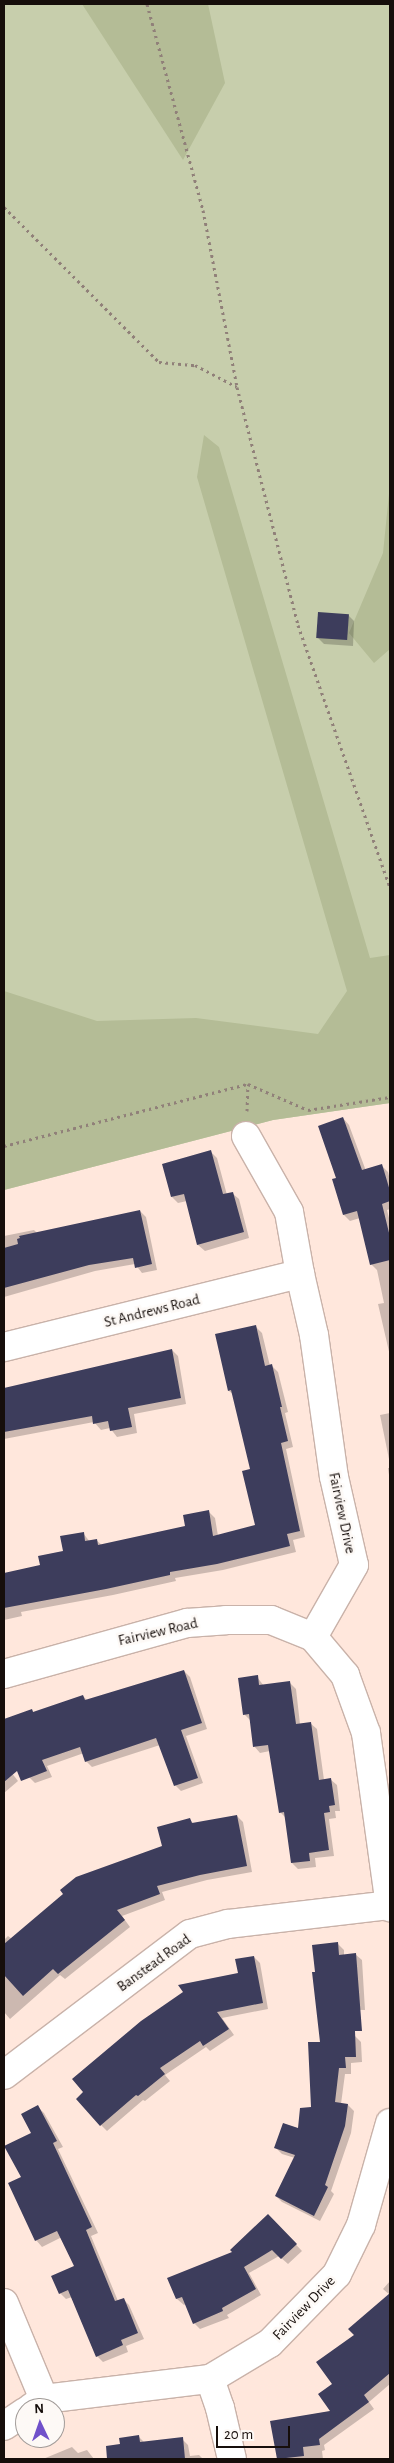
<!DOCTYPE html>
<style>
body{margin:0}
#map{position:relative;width:394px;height:2463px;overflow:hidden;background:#ffe7dc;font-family:"Alegreya Sans",sans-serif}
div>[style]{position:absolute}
.green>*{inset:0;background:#c7ceac}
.forest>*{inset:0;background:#b4bc96}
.shadow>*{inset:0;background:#0003}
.building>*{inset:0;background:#3d3d5c;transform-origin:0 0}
.path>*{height:3px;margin-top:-1.5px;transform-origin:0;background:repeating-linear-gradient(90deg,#908079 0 2.5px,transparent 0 6.5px)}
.roads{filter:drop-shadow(1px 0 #c9b2a9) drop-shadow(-1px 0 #c9b2a9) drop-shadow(0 1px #c9b2a9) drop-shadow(0 -1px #c9b2a9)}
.minor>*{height:28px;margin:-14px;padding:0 14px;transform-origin:14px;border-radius:14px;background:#fff}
span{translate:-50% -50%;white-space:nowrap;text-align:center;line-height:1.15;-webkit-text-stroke:5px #fdf9f6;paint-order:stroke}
.street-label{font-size:15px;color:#160e0b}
.frame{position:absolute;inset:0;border:5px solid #160e0b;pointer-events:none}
.north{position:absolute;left:15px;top:2398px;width:50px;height:50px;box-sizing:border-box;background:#fdf9f6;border:1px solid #a19b98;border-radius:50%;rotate:357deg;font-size:14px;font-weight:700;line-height:20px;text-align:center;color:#160e0b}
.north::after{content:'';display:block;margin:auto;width:18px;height:22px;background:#7050ca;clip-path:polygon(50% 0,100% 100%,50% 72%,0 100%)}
.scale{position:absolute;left:216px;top:2426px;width:74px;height:22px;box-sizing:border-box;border:2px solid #160e0b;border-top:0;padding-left:6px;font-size:15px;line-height:18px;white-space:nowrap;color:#160e0b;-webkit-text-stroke:4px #fdf9f6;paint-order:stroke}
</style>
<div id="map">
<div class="green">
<i style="clip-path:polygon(4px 4px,390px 4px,390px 1103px,273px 1120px,4px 1190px)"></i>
</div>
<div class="forest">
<i style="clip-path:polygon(82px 4px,208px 4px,225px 83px,183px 160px)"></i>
<i style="clip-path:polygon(204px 435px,219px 447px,370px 958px,390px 955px,390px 1103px,273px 1120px,4px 1190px,4px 991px,97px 1021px,196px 1018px,318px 1034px,347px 991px,197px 477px)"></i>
<i style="clip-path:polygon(390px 484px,390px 649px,374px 663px,349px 633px,383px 553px)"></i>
</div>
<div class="shadow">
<i style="clip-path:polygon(348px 615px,354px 621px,353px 646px,324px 644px,318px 638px)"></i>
<i style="clip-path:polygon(343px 1118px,349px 1125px,366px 1171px,382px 1166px,388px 1172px,390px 1180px,390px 1209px,387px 1210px,390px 1222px,390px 1356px,378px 1304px,384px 1303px,377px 1270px,371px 1264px,360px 1218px,350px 1221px,344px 1215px,334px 1180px,338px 1179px)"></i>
<i style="clip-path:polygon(211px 1152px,217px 1158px,227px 1195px,232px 1193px,239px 1199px,249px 1238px,205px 1251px,198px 1245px,187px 1201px,178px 1203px,172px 1197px)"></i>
<i style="clip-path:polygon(140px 1211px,146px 1217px,157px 1270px,142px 1273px,135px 1264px,95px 1271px,4px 1297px,4px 1236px,34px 1230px,38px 1234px)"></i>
<i style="clip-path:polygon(256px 1327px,262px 1333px,270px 1366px,272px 1366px,278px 1372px,288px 1412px,285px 1413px,293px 1447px,286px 1449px,305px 1537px,293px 1540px,296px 1552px,223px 1570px,175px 1578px,176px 1581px,113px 1595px,21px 1612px,22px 1616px,4px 1620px,4px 1575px,41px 1566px,64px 1552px,83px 1533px,90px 1542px,96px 1540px,102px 1545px,186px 1527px,209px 1512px,215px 1518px,218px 1536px,256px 1526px,251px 1470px,234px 1395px,229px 1391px)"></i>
<i style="clip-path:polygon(172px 1350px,178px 1356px,186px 1404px,134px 1414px,137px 1433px,117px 1437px,110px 1428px,101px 1430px,94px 1422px,4px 1439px,4px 1389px)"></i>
<i style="clip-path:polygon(390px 1413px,390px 1464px,380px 1415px)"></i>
<i style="clip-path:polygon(388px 1468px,390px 1468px,390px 1482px)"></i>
<i style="clip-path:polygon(184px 1671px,190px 1677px,207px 1729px,186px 1736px,203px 1783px,181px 1791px,175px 1785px,160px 1745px,92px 1767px,86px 1761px,84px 1753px,47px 1766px,52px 1777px,35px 1783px,29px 1777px,32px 1710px,34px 1713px,83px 1696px,88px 1701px)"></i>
<i style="clip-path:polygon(257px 1677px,264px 1686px,290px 1683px,296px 1689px,300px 1724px,310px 1723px,317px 1729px,324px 1780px,330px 1779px,337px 1785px,340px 1811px,335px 1811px,336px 1818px,329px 1819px,334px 1856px,315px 1858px,316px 1867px,298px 1869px,292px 1863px,286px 1818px,280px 1812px,270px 1751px,260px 1753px,254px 1746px,251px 1721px,244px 1714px)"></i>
<i style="clip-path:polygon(4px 1763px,18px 1781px,4px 1793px)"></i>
<i style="clip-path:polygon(237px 1816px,243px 1822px,252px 1872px,207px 1880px,162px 1892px,165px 1900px,122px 1916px,130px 1927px,65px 1979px,60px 1975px,10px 2019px,4px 2012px,4px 1940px,8px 1936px,12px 1939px,163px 1847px,190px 1820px,194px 1824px)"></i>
<i style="clip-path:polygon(337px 1943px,344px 1950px,344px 1955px,355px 1954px,362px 1960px,365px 2010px,323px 2009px)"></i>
<i style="clip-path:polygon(254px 1957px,260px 1963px,268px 2009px,222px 2018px,234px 2035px,210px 2051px,206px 2047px,165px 2075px,170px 2081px,145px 2101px,143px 2100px,107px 2131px,101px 2125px)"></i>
<i style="clip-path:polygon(355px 2036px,361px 2042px,362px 2062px,351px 2063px,351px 2074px,345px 2074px,341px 2104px,348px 2105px,354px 2111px,351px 2133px,331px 2191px,334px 2194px,320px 2221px,282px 2202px,276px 2196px,295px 2158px,282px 2154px,276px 2148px,299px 2130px,312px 2108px,321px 2043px)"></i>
<i style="clip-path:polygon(38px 2107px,44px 2113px,63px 2147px,58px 2149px,98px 2233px,91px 2236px,118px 2301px,123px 2299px,129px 2305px,144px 2339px,126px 2346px,128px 2352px,103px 2362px,97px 2356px,72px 2297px,66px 2299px,60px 2293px,76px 2267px,62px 2237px,42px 2247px,36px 2240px,22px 2178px)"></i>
<i style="clip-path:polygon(268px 2215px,302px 2251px,288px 2264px,279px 2256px,249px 2273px,261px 2295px,227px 2315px,229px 2318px,200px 2329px,194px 2323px,186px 2304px,184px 2305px,177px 2299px,169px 2279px,233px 2253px)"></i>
<i style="clip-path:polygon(390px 2281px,390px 2384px,369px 2402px,374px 2409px,324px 2445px,325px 2450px,322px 2451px,323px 2459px,278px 2459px,272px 2422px,332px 2411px,334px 2385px,356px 2335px,390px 2295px,383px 2289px)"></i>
<i style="clip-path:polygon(139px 2437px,145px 2443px,182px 2439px,188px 2445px,190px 2456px,199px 2455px,203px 2459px,123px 2459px,121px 2439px)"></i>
<i style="clip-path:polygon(72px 2447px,78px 2453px,87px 2450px,94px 2459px,43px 2459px)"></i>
</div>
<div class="building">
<i style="left:318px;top:612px;width:31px;height:26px;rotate:4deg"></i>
<i style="clip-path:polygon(343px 1117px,362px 1170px,382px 1164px,390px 1191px,390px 1201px,382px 1204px,390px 1237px,390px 1260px,370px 1265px,357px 1211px,343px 1215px,332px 1179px,336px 1178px,318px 1126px)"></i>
<i style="clip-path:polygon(211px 1150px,223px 1194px,233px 1192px,244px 1232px,197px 1245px,184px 1194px,171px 1197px,162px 1164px)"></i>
<i style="clip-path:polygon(140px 1210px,152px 1264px,135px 1268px,133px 1258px,89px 1265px,4px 1288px,4px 1248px,18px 1244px,17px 1239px,20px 1238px,19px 1236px)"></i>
<i style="clip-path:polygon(256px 1325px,265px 1366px,272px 1364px,282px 1407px,280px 1407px,288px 1441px,281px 1443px,300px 1531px,287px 1534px,290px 1546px,217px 1564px,170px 1572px,170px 1575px,106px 1589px,4px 1608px,4px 1573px,40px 1565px,38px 1556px,63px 1551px,60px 1536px,84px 1532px,85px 1541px,97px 1539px,98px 1545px,185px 1526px,183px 1515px,209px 1510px,213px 1536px,255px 1525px,242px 1471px,250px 1469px,231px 1390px,228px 1391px,215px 1334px)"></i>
<i style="clip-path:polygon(172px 1349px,181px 1398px,128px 1408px,132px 1427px,110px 1431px,108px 1421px,93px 1424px,92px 1416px,4px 1432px,4px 1388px)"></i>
<i style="clip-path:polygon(184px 1670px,202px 1723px,181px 1730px,198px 1778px,174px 1786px,156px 1738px,85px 1762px,80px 1747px,42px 1760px,47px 1771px,21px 1781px,17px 1771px,4px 1782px,4px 1719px,32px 1709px,33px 1712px,83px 1695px,85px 1700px)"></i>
<i style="clip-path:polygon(258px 1675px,259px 1685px,290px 1681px,296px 1724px,311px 1722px,319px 1780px,331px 1778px,335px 1805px,329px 1806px,330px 1812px,324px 1813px,329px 1850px,309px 1853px,310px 1861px,291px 1863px,284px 1812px,279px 1813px,268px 1745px,253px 1747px,249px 1714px,243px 1715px,238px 1678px)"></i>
<i style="clip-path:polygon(237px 1815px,247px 1866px,200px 1875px,157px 1886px,160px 1894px,117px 1910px,125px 1920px,58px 1974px,53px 1969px,23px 1996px,4px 1975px,4px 1944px,63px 1894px,60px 1890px,76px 1877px,162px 1846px,157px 1827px,190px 1818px,192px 1823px)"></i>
<i style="clip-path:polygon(338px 1942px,339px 1955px,356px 1953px,362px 2031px,355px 2031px,356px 2057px,345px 2057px,346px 2068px,339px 2068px,335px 2102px,348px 2104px,345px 2126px,325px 2185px,328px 2187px,314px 2216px,275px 2196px,295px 2155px,274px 2148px,283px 2123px,298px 2128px,300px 2108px,311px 2107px,308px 2042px,320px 2042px,312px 1972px,315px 1972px,312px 1945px)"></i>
<i style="clip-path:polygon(254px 1956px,263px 2003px,217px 2012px,229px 2029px,203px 2046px,200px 2041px,160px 2068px,165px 2074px,138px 2096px,136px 2095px,100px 2126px,76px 2099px,83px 2092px,72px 2079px,141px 2021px,183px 1992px,178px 1985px,238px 1973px,235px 1959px)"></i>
<i style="clip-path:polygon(38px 2105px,57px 2141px,53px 2143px,92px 2227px,86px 2230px,115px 2301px,124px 2298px,138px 2333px,121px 2340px,123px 2345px,96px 2357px,68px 2290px,59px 2294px,51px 2276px,74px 2266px,57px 2231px,35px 2241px,8px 2183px,21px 2177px,4px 2146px,31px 2133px,21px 2114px)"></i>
<i style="clip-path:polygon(268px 2214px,297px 2244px,281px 2259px,272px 2250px,244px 2267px,256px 2289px,222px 2308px,223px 2311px,193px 2324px,182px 2297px,176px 2299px,167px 2278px,232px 2252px,230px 2250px)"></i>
<i style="clip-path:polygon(390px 2293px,390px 2373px,364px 2395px,369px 2402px,319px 2439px,320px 2445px,303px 2447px,304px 2456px,277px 2459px,270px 2421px,330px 2411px,318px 2394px,332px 2384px,316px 2362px,354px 2335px,348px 2329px)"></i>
<i style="clip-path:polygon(139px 2435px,140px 2442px,183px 2437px,185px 2459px,107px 2459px,106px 2446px,120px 2444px,119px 2438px)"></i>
</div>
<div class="path">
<i style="left:147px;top:4px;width:213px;rotate:74.8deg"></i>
<i style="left:203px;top:210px;width:180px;rotate:79.1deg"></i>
<i style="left:237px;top:387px;width:246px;rotate:75.6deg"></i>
<i style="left:298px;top:625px;width:279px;rotate:70.7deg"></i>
<i style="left:4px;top:207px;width:219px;rotate:45deg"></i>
<i style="left:159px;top:362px;width:36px;rotate:5deg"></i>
<i style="left:195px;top:365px;width:47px;rotate:27.6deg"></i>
<i style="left:247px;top:1111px;width:27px;rotate:-88deg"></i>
<i style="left:4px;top:1146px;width:252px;rotate:-14.3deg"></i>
<i style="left:248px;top:1084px;width:65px;rotate:23.4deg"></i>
<i style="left:308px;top:1110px;width:83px;rotate:-9deg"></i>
</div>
<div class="roads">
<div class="minor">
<i style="left:246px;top:1136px;width:87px;rotate:60.5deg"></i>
<i style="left:289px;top:1212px;width:63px;rotate:79.9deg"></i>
<i style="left:300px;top:1274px;width:63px;rotate:77.1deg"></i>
<i style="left:314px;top:1335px;width:143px;rotate:82deg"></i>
<i style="left:334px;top:1477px;width:90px;rotate:77.2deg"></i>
<i style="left:354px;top:1565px;width:83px;rotate:119.7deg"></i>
<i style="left:313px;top:1637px;width:50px;rotate:49.9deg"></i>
<i style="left:345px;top:1675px;width:62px;rotate:70.1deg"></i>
<i style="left:366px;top:1733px;width:176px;rotate:82.1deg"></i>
<i style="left:4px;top:1347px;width:305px;rotate:-13.9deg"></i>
<i style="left:4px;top:1674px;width:190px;rotate:-15.6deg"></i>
<i style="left:187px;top:1623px;width:39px;rotate:-4deg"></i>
<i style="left:226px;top:1620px;width:45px"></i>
<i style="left:271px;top:1620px;width:45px;rotate:22deg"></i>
<i style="left:4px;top:2075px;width:233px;rotate:-37.2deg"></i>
<i style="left:190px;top:1934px;width:39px;rotate:-15deg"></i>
<i style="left:228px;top:1924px;width:163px;rotate:-6.7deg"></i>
<i style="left:4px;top:2303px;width:104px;rotate:67.4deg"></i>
<i style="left:210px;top:2379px;width:31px;rotate:71deg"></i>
<i style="left:220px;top:2408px;width:52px;rotate:76.8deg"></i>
<i style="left:31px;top:2408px;width:16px;rotate:-35deg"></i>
<i style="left:44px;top:2399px;width:167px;rotate:-6.9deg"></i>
<i style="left:210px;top:2379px;width:70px;rotate:-31deg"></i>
<i style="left:270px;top:2343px;width:96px;rotate:-45.8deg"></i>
<i style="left:337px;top:2274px;width:55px;rotate:-63.9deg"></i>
<i style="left:361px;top:2225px;width:106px;rotate:-74.1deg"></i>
<i style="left:4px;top:2426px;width:25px;rotate:-34deg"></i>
</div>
</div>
<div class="street-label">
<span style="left:152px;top:1311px;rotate:-14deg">St Andrews Road</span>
<span style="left:342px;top:1513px;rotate:78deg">Fairview Drive</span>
<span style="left:158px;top:1632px;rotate:-13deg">Fairview Road</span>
<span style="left:154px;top:1963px;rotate:-36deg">Banstead Road</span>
<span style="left:304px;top:2308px;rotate:-46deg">Fairview Drive</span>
</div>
<div class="frame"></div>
<div class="north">N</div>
<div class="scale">20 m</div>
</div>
